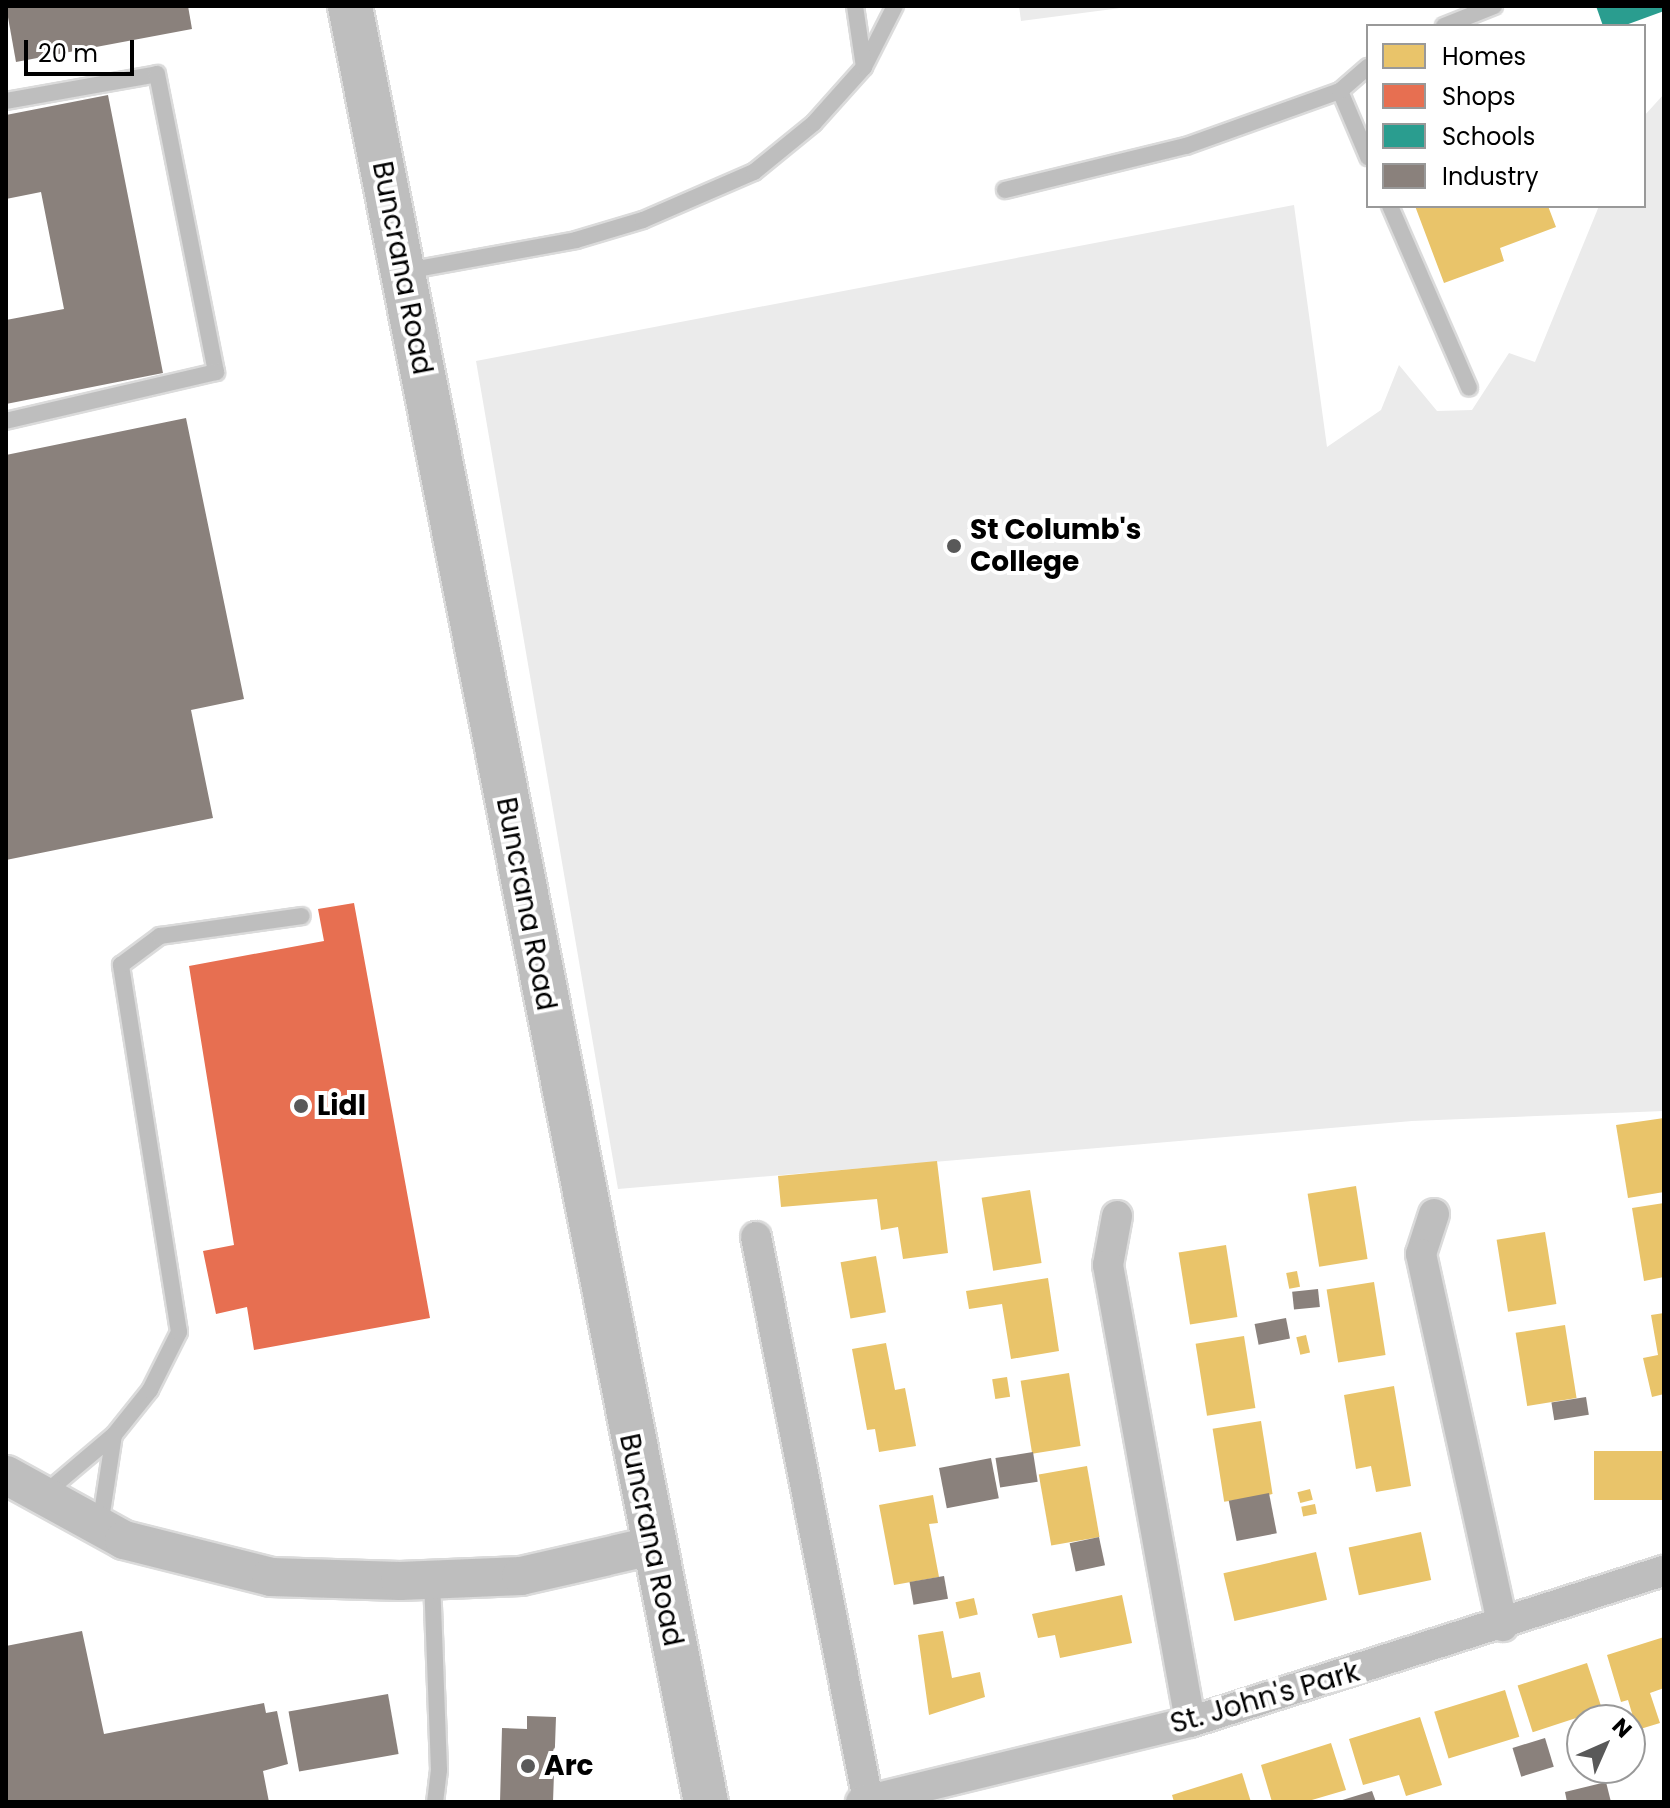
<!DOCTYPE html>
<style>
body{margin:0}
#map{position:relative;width:1670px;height:1808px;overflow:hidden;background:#fff;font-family:Poppins,sans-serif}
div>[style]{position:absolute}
.green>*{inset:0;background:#ebebeb}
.homes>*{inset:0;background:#e9c46a;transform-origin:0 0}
.shops>*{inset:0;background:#e76f51}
.schools>*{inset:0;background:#2a9d8f}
.industry>*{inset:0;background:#8a817c;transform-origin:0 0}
.roads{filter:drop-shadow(2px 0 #dbdbdb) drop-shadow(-2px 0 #dbdbdb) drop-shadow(0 2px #dbdbdb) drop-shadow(0 -2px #dbdbdb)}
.service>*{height:16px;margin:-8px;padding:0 8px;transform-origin:8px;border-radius:8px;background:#bebebe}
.minor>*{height:30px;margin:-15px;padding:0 15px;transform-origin:15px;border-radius:15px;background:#bebebe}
.tertiary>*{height:38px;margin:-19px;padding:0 19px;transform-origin:19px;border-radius:19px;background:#bebebe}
.trunk>*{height:44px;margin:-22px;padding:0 22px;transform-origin:22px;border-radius:22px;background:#bebebe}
.dots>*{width:22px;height:22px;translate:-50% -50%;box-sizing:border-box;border:4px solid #fff;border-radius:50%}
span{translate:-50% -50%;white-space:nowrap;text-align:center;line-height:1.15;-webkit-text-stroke:8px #fff;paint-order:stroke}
.street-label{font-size:28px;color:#000}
.poi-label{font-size:28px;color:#000;font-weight:700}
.left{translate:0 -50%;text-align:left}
.frame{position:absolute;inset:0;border:8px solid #000;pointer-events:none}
.legend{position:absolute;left:1366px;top:24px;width:280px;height:184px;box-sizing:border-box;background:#fff;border:2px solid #999;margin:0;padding:10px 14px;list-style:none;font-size:24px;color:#000}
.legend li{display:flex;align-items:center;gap:16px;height:40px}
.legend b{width:40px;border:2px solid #999}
.north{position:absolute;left:1566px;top:1704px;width:80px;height:80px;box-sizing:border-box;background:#fff;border:2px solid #999;border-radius:50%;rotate:45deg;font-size:22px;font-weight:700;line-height:32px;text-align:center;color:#000}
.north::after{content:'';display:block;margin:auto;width:28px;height:36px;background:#595959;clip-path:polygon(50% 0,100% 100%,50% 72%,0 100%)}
.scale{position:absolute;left:24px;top:40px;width:110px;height:36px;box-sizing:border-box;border:4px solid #000;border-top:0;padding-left:10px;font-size:24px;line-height:28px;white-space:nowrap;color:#000;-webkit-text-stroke:6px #fff;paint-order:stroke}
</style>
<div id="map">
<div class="green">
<i style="clip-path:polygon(1019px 6px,1136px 6px,1021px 21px)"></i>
<i style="clip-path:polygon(1664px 94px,1664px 1111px,1412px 1121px,618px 1189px,476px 361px,1294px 205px,1327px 447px,1381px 410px,1399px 365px,1437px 411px,1472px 410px,1509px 353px,1535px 362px,1599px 206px,1644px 206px,1644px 116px)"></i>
</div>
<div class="homes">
<i style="clip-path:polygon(1415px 206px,1548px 206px,1556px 227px,1500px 248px,1504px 261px,1444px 283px)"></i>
<i style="clip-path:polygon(1664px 1118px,1664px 1192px,1628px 1198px,1616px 1125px)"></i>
<i style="clip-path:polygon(937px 1161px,948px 1253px,903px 1259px,898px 1227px,881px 1230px,877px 1199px,781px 1207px,778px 1176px)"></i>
<i style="left:1356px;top:1186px;width:74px;height:49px;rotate:81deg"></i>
<i style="left:1030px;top:1190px;width:74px;height:49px;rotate:81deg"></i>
<i style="clip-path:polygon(1664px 1203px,1664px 1277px,1644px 1281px,1632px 1208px)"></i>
<i style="left:1545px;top:1232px;width:73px;height:49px;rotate:81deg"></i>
<i style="left:1226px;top:1245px;width:73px;height:48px;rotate:81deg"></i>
<i style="left:876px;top:1256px;width:57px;height:36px;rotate:80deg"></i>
<i style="left:1297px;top:1271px;width:16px;height:11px;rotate:79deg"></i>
<i style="clip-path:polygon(1048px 1278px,1059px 1351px,1011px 1359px,1002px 1304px,969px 1309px,966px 1291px)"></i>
<i style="left:1374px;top:1282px;width:74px;height:48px;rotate:81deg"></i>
<i style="clip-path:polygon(1664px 1313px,1664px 1394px,1652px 1397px,1643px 1358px,1658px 1355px,1651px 1315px)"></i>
<i style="left:1565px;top:1325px;width:74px;height:50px;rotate:81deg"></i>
<i style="left:1306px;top:1335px;width:18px;height:10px;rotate:77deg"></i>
<i style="left:1244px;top:1336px;width:73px;height:49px;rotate:81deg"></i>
<i style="clip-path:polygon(886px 1343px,895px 1390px,905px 1388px,916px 1446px,879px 1452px,875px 1429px,867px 1430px,852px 1349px)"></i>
<i style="left:1069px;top:1373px;width:74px;height:49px;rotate:81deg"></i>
<i style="left:1007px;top:1377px;width:20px;height:15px;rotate:81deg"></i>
<i style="clip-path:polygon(1394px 1386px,1411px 1486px,1376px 1492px,1371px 1466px,1356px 1469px,1344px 1395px)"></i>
<i style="left:1261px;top:1421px;width:74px;height:49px;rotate:81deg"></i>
<i style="left:1664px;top:1451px;width:49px;height:70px;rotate:90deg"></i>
<i style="left:1087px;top:1466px;width:72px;height:49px;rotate:80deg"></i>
<i style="left:1310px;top:1489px;width:11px;height:13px;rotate:75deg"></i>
<i style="clip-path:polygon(933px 1495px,938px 1523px,929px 1524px,939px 1577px,894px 1585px,879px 1505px)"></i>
<i style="left:1315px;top:1504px;width:10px;height:14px;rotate:79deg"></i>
<i style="left:1421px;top:1532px;width:49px;height:74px;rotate:78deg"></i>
<i style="left:1316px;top:1552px;width:49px;height:95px;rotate:77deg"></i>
<i style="clip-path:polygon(1122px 1595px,1132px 1643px,1060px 1658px,1055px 1635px,1038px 1638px,1032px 1614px)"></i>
<i style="left:974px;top:1598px;width:17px;height:19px;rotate:77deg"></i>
<i style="clip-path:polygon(943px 1631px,952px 1678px,980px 1672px,985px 1697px,929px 1715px,918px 1635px)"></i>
<i style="clip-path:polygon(1664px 1637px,1664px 1688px,1650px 1693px,1660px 1723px,1637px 1730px,1628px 1700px,1621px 1702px,1607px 1655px)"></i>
<i style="left:1587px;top:1663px;width:49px;height:73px;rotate:72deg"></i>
<i style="left:1505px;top:1690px;width:49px;height:74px;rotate:73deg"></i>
<i style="clip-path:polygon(1420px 1717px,1442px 1785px,1406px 1796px,1399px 1775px,1363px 1785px,1349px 1739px)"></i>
<i style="clip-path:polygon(1331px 1743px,1346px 1790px,1305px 1802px,1272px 1802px,1261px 1765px)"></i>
<i style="clip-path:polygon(1242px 1773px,1251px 1802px,1174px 1802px,1172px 1795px)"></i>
</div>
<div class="shops">
<i style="clip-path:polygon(354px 903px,430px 1318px,254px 1350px,247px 1307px,216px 1314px,203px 1251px,234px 1245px,189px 966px,324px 941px,318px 909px)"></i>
</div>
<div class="schools">
<i style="clip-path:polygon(1596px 6px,1664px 6px,1664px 11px,1623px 26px,1603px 26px)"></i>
</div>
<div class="industry">
<i style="clip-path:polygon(6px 6px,188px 6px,192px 29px,16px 62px)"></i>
<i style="clip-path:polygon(108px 95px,163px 373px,6px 404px,6px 320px,64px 309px,41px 192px,6px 199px,6px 115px)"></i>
<i style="clip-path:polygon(186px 418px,244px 699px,191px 710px,213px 818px,6px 860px,6px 455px)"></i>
<i style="left:1318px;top:1289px;width:18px;height:26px;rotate:84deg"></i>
<i style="left:1286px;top:1318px;width:21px;height:32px;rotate:79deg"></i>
<i style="left:1586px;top:1397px;width:18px;height:35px;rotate:81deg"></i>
<i style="left:1033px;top:1452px;width:30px;height:38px;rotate:81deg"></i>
<i style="left:991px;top:1458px;width:41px;height:53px;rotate:79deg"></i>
<i style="left:1269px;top:1493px;width:41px;height:41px;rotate:79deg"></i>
<i style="left:1099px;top:1537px;width:29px;height:30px;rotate:78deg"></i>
<i style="left:944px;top:1576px;width:23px;height:35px;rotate:80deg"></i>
<i style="clip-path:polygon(82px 1631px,104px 1734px,264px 1703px,266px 1713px,277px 1711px,288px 1764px,263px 1771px,269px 1802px,6px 1802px,6px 1646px)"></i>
<i style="left:388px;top:1694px;width:61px;height:101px;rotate:80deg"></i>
<i style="clip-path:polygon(527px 1716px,556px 1717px,553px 1802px,500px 1802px,502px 1728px,527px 1729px)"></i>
<i style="left:1545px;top:1738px;width:30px;height:34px;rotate:73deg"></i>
<i style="clip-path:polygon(1606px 1782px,1611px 1802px,1567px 1802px,1565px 1792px)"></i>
<i style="clip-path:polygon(1372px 1791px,1376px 1802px,1339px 1802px,1339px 1801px)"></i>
</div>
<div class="roads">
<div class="service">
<i style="left:1444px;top:26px;width:54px;rotate:-21.8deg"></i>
<i style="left:864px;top:67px;width:68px;rotate:-63.1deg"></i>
<i style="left:1340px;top:91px;width:72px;rotate:67deg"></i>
<i style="left:6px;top:101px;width:153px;rotate:-10.1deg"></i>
<i style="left:157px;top:74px;width:304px;rotate:78.8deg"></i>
<i style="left:216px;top:372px;width:216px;rotate:166.9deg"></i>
<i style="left:1005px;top:190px;width:186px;rotate:-13.7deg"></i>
<i style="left:1186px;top:146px;width:164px;rotate:-19.7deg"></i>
<i style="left:1340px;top:91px;width:37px;rotate:-41deg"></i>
<i style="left:1390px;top:206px;width:198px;rotate:66.5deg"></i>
<i style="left:406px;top:271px;width:173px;rotate:-10.3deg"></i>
<i style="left:576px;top:240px;width:70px;rotate:-16.6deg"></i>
<i style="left:643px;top:220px;width:121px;rotate:-23.4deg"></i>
<i style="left:754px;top:172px;width:77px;rotate:-39.2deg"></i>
<i style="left:814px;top:123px;width:75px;rotate:-48.2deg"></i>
<i style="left:864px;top:67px;width:62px;rotate:-98.4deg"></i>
<i style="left:43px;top:1495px;width:93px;rotate:-40.2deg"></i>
<i style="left:114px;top:1435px;width:58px;rotate:-51.3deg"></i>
<i style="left:150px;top:1390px;width:65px;rotate:-63.4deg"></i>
<i style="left:179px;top:1332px;width:372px;rotate:-99deg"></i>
<i style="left:121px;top:965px;width:49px;rotate:-36.6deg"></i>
<i style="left:160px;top:936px;width:143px;rotate:-8deg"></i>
<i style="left:100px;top:1526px;width:92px;rotate:-81.3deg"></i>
<i style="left:432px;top:1579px;width:191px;rotate:87.9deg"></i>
<i style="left:439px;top:1770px;width:32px;rotate:97deg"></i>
</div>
<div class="minor">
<i style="left:1434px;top:1214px;width:42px;rotate:108deg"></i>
<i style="left:1421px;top:1254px;width:381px;rotate:77.6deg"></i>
<i style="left:1117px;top:1216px;width:50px;rotate:100.4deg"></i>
<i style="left:1108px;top:1265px;width:464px;rotate:79.8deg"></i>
<i style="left:756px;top:1237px;width:574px;rotate:78.75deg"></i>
<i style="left:861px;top:1802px;width:339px;rotate:-13.7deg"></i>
<i style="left:1190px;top:1722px;width:497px;rotate:-17.7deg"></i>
</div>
<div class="tertiary">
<i style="left:6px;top:1475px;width:135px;rotate:28.8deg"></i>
<i style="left:124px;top:1540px;width:152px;rotate:14.1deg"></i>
<i style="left:271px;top:1577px;width:129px;rotate:1.8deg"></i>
<i style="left:400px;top:1581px;width:121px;rotate:-2.4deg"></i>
<i style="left:521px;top:1576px;width:134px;rotate:-12.9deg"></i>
</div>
<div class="trunk">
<i style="left:350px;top:6px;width:1831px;rotate:78.79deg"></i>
</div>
</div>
<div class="dots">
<i style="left:954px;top:546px;background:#595959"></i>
<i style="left:301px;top:1106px;background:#595959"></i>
<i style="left:528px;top:1766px;background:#595959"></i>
</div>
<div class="street-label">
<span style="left:402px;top:268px;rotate:79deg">Buncrana Road</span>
<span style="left:526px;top:904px;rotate:79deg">Buncrana Road</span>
<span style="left:651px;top:1540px;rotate:78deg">Buncrana Road</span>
<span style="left:1265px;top:1698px;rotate:-16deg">St. John's Park</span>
</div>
<div class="poi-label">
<span class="left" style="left:970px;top:546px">St Columb's<br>College</span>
<span class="left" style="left:317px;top:1106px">Lidl</span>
<span class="left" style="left:544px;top:1766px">Arc</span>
</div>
<div class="frame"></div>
<ul class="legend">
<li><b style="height:22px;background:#e9c46a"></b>Homes</li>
<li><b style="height:22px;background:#e76f51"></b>Shops</li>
<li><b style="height:22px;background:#2a9d8f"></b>Schools</li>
<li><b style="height:22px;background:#8a817c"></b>Industry</li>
</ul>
<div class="north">N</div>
<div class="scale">20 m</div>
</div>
